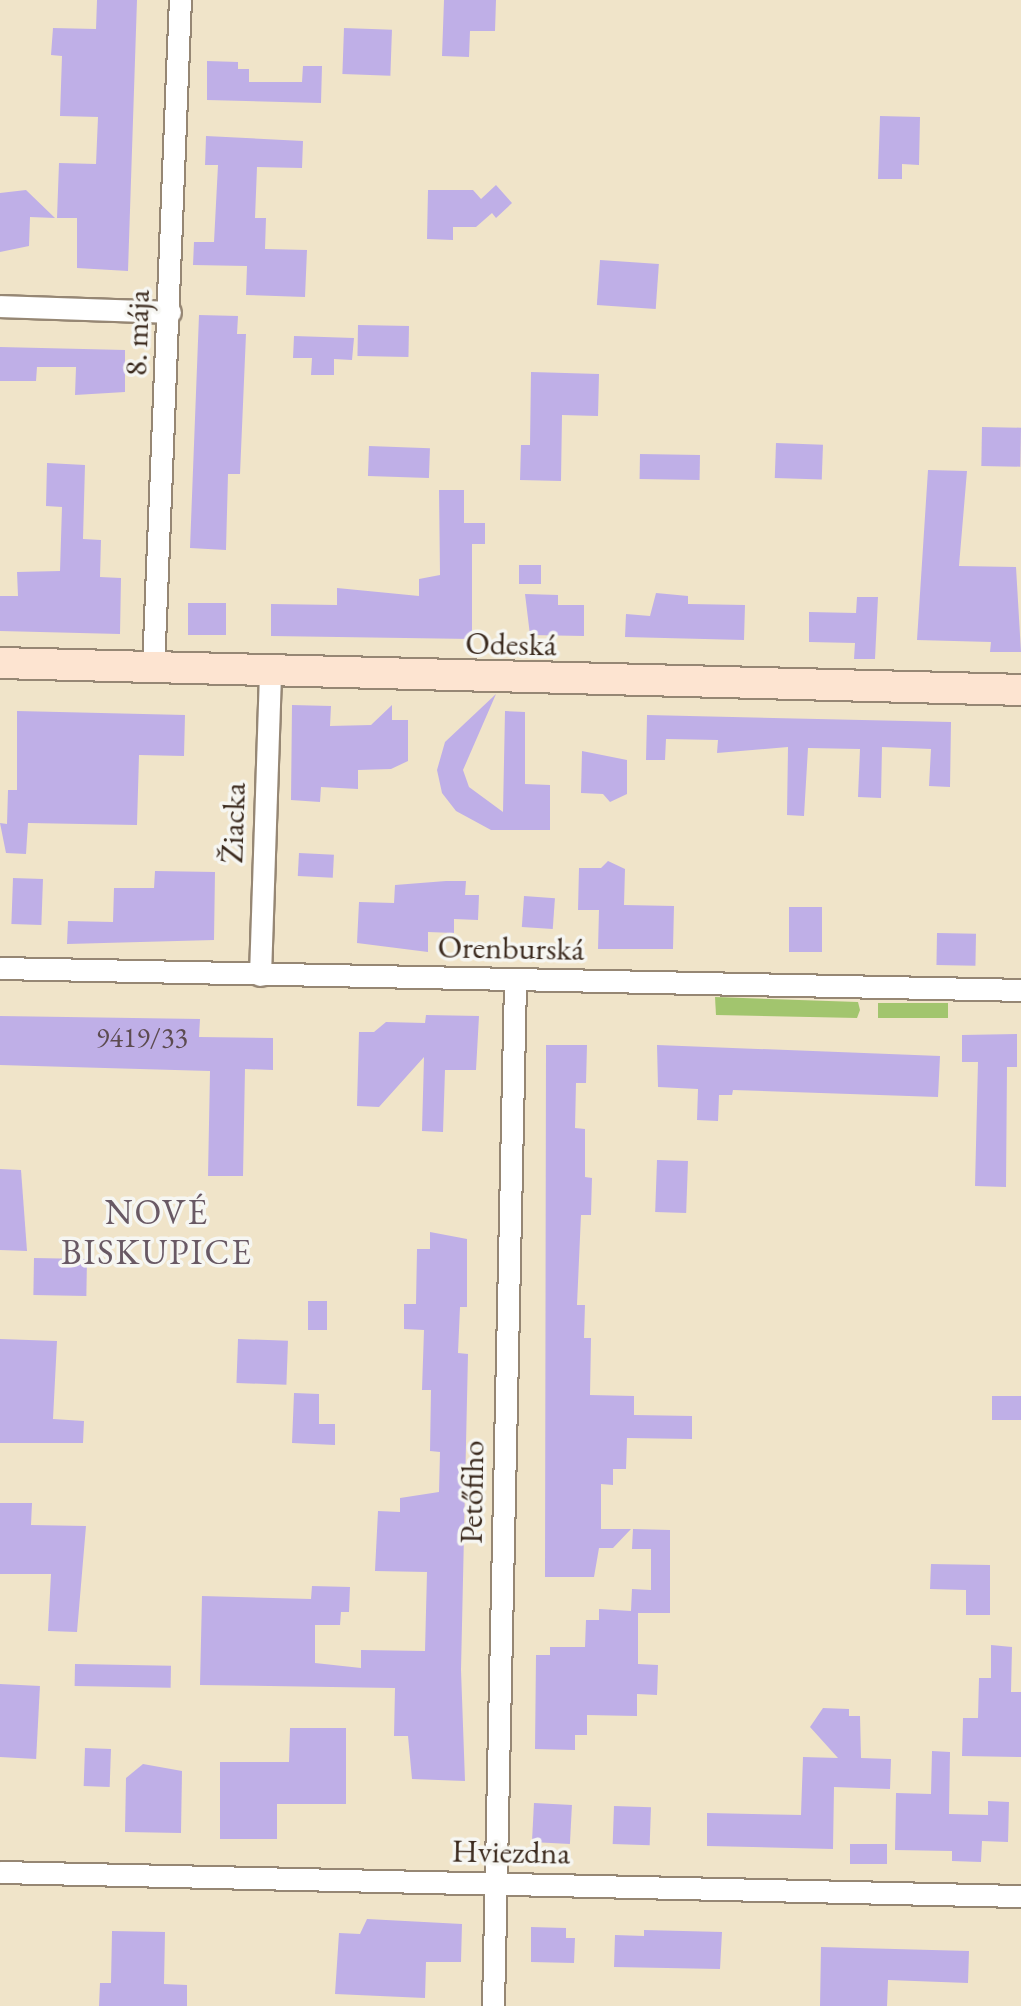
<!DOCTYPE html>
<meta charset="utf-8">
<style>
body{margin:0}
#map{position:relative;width:1021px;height:2006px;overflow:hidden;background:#f0e4c9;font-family:"EB Garamond",serif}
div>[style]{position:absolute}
.green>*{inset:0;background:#a2c56e;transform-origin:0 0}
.building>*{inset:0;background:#bfafe7;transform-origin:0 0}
.roads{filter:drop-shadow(2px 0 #968774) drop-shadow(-2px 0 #968774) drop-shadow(0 2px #968774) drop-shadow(0 -2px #968774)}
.street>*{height:21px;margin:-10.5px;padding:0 10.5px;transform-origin:10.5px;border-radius:10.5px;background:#fff}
.secondary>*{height:30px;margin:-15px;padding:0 15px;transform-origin:15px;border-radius:15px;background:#fde4d1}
span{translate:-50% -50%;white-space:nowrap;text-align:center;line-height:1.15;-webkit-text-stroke:7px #f6f6f2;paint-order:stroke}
.number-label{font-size:28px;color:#5c4b50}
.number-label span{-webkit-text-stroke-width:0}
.street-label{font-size:32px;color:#3b2a1e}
.quarter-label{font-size:35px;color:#695964;letter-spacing:2px}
</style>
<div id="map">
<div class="green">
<i style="clip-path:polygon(715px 997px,858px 1002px,860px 1010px,857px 1018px,716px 1015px)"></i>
<i style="left:878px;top:1003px;width:70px;height:15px"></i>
</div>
<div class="building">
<i style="clip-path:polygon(97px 0,137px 0,128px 271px,77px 268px,77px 218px,57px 218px,59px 163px,96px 164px,98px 117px,60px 116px,62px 56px,51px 55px,53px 28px,96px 29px)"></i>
<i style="clip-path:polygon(444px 0,496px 0,495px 31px,470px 31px,469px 57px,442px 56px)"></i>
<i style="left:344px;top:28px;width:48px;height:46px;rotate:2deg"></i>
<i style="clip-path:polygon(207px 61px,238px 62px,238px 69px,249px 69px,249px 82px,302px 82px,303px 66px,322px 66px,321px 103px,207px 100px)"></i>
<i style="clip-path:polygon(880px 116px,920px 117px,919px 165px,902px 164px,902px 179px,878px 179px)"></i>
<i style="clip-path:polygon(206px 136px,303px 141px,302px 168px,257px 167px,255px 218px,266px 218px,265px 249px,307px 250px,305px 297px,246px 295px,247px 266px,193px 265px,194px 242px,214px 242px,218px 165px,205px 165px)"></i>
<i style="clip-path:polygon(496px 185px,512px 203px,496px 218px,492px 213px,476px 227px,453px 227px,453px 240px,427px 239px,428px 190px,473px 190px,481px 199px)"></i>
<i style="clip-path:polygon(26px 190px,55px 218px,30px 217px,29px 246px,0 252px,0 193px)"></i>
<i style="left:600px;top:260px;width:59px;height:45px;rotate:4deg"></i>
<i style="clip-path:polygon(199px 315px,238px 316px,237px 334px,246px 334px,240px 474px,228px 474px,226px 550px,190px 548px)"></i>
<i style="left:358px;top:325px;width:51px;height:31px;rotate:1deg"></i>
<i style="clip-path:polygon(294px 336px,354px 338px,352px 360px,334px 359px,334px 375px,311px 375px,312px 358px,293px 358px)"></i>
<i style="clip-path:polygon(0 347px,125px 350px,125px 392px,75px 395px,76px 367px,37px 367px,36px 381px,0 381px)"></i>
<i style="clip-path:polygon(531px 372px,599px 374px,598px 416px,562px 415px,561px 481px,520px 480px,521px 445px,530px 445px)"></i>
<i style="left:982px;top:427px;width:39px;height:39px;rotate:1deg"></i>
<i style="left:776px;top:443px;width:47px;height:35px;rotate:2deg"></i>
<i style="left:369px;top:446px;width:61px;height:30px;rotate:2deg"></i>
<i style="left:640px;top:454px;width:60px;height:25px;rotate:1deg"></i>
<i style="clip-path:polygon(47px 463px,85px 465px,83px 539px,101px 540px,100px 577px,121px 578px,120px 634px,0 631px,0 596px,18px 596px,17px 572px,60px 571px,62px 507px,46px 506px)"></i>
<i style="clip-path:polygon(928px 470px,967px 471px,959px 566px,1016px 567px,1021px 652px,990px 652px,991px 642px,917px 640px)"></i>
<i style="clip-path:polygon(439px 490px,464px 490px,464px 523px,485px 523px,485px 544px,472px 544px,472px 639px,271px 636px,271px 604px,337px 605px,337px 588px,419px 596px,419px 579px,440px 575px)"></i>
<i style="left:519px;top:565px;width:22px;height:19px"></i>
<i style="clip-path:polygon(656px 593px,688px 596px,688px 604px,745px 605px,744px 640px,625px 637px,626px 614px,650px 616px)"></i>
<i style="clip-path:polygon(525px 594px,558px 595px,558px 605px,584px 605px,584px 636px,530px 635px)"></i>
<i style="clip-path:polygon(857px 597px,878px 597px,875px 659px,854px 659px,855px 643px,809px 642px,809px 612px,856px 613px)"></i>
<i style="left:188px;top:603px;width:38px;height:32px"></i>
<i style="clip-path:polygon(496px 694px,463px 770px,469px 787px,503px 812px,505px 711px,525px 712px,525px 784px,550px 785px,550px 830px,491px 830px,456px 811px,442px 793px,437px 770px,445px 742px)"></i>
<i style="clip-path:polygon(292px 705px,331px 706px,330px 726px,371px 725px,392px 705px,392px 720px,408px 720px,408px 761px,391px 769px,358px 770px,358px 789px,321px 787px,320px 802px,291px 800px)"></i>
<i style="clip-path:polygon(17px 711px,185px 715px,184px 756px,139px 755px,137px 825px,28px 823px,26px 854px,6px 853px,0 823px,7px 824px,8px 790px,17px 790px)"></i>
<i style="clip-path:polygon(647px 715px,951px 722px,950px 787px,929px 786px,931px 749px,882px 747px,881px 798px,858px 797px,860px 749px,808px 748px,804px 816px,787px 815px,788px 747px,717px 753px,718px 740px,666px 739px,665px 760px,646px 760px)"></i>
<i style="clip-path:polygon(582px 751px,627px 760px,627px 794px,610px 802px,603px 794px,581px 793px)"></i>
<i style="left:299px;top:853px;width:35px;height:23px;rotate:3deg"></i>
<i style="clip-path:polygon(608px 861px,625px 869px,624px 905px,674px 906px,673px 949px,598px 949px,599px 910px,578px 910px,579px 868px,601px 868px)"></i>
<i style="clip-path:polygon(155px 871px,215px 872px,214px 940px,67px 944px,68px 921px,113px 922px,114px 888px,154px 888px)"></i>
<i style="left:13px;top:878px;width:30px;height:46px;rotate:2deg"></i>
<i style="clip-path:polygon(446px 881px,466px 881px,465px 895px,479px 895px,478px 920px,454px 919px,454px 933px,428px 932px,428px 952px,357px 943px,359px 902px,394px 903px,395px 885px)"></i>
<i style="left:524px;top:896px;width:31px;height:31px;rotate:4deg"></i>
<i style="left:789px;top:907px;width:33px;height:45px"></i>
<i style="left:937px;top:933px;width:39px;height:32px;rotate:1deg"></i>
<i style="clip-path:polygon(426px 1015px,479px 1016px,476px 1070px,445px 1070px,443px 1132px,422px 1131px,424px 1057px,379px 1107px,357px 1106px,359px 1032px,374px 1032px,386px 1022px,425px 1023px)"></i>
<i style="clip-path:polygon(0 1016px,200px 1019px,199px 1037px,273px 1038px,273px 1070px,245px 1069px,243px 1176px,208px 1176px,210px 1071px,0 1065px)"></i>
<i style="clip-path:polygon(1017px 1034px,1017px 1067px,1007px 1067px,1006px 1187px,975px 1186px,978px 1062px,962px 1062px,962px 1035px)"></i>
<i style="clip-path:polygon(546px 1045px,587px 1045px,586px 1083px,576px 1083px,575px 1128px,585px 1129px,585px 1177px,592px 1178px,591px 1215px,581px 1215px,577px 1305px,585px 1305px,584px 1338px,591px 1338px,590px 1395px,634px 1396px,634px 1415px,692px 1416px,692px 1439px,627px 1438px,626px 1469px,613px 1469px,613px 1485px,601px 1484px,601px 1529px,631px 1529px,613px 1548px,599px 1548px,594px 1577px,545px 1577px)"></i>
<i style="clip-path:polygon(657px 1045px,940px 1056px,938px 1097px,733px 1090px,732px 1095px,719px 1095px,718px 1121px,697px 1120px,698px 1089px,658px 1087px)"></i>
<i style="left:657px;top:1160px;width:31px;height:52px;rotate:2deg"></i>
<i style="clip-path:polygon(0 1169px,21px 1170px,27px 1251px,0 1250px)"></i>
<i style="clip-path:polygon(430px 1232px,467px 1239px,467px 1307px,460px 1307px,458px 1353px,468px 1354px,461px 1670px,465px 1781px,412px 1779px,408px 1736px,394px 1736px,395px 1688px,200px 1685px,202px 1596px,311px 1599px,312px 1586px,350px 1587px,349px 1612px,341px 1612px,340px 1625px,315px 1625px,315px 1663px,361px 1668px,361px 1650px,425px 1651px,427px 1572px,375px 1571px,378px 1511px,400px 1512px,400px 1498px,439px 1492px,440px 1452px,430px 1451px,431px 1390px,422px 1390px,424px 1330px,404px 1329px,404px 1304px,416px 1304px,417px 1249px,430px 1249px)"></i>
<i style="left:34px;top:1258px;width:53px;height:37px;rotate:1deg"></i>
<i style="left:308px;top:1301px;width:19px;height:29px"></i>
<i style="clip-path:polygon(0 1339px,57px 1341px,53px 1419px,84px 1421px,83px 1443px,0 1443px)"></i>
<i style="left:238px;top:1339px;width:50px;height:44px;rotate:2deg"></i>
<i style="clip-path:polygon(294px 1393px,319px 1394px,319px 1424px,335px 1424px,335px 1445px,292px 1443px)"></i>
<i style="left:992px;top:1396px;width:29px;height:24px"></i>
<i style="clip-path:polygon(0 1503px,32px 1503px,31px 1525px,86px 1526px,77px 1632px,48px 1631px,51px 1574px,0 1574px)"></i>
<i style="clip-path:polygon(633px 1529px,670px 1530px,670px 1613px,638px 1613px,638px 1664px,658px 1665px,657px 1695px,637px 1694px,637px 1716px,587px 1715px,587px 1735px,575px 1735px,575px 1750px,535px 1749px,536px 1655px,550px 1655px,550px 1647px,585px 1647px,586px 1620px,599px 1620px,599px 1609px,631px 1611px,632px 1589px,651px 1590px,651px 1549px,632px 1549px)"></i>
<i style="clip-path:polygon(931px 1564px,990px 1565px,990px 1615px,966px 1615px,966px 1590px,930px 1589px)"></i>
<i style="clip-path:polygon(991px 1645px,1012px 1647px,1011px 1692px,1021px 1692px,1021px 1757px,962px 1756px,963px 1718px,978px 1718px,979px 1678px,991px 1678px)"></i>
<i style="left:75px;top:1664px;width:96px;height:22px;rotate:1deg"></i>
<i style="left:0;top:1684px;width:40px;height:73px;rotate:3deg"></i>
<i style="clip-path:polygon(823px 1708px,849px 1709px,849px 1716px,860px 1716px,861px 1758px,891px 1759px,890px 1789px,834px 1787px,833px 1849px,707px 1846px,707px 1813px,801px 1815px,803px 1757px,838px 1758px,810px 1727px)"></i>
<i style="clip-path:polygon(290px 1728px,346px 1728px,346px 1804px,277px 1804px,277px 1839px,220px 1839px,220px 1762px,289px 1762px)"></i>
<i style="left:85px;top:1748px;width:26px;height:38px;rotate:2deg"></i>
<i style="clip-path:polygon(932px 1751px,950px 1752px,949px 1814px,988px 1815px,988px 1801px,1009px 1802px,1008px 1842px,982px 1841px,981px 1862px,952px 1861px,952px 1851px,895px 1850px,896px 1793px,931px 1794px)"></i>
<i style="clip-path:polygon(143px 1764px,182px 1771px,181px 1833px,125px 1832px,126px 1778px)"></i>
<i style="left:534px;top:1803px;width:38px;height:39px;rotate:3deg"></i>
<i style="left:614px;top:1806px;width:37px;height:38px;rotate:2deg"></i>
<i style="left:850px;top:1844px;width:37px;height:20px"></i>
<i style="clip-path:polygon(367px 1919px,462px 1924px,461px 1962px,426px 1962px,425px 1998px,335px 1994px,339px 1933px,360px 1934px)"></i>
<i style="clip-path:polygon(531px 1927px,566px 1928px,566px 1938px,575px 1938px,574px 1963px,531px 1962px)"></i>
<i style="clip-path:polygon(644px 1930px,722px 1932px,720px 1969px,614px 1967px,615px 1935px,644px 1936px)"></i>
<i style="clip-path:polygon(112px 1931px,165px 1932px,164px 1984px,187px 1985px,187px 2006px,99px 2006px,100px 1983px,111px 1983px)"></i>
<i style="clip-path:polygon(821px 1947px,969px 1951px,968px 1983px,888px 1980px,887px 2006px,820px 2006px)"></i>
</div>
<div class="roads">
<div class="street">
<i style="left:0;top:306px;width:170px;rotate:2deg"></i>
<i style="left:153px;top:668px;width:669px;rotate:-87.69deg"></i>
<i style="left:0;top:968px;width:1021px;rotate:1.23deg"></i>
<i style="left:260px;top:975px;width:302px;rotate:-88.1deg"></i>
<i style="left:0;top:1872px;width:1021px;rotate:1.35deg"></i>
<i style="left:493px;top:2006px;width:1026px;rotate:-88.77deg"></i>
</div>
<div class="secondary">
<i style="left:0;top:663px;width:1021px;rotate:1.51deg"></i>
</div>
</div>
<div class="number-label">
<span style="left:142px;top:1037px">9419/33</span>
</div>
<div class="street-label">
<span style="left:137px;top:333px;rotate:-88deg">8. mája</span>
<span style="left:511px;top:644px;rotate:1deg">Odeská</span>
<span style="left:233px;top:823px;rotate:-88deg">Žiacka</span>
<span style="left:511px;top:948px;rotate:1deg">Orenburská</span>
<span style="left:472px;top:1492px;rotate:-89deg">Petőfiho</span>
<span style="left:511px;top:1852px;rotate:1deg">Hviezdna</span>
</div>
<div class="quarter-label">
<span style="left:157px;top:1232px">NOVÉ<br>BISKUPICE</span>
</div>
</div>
